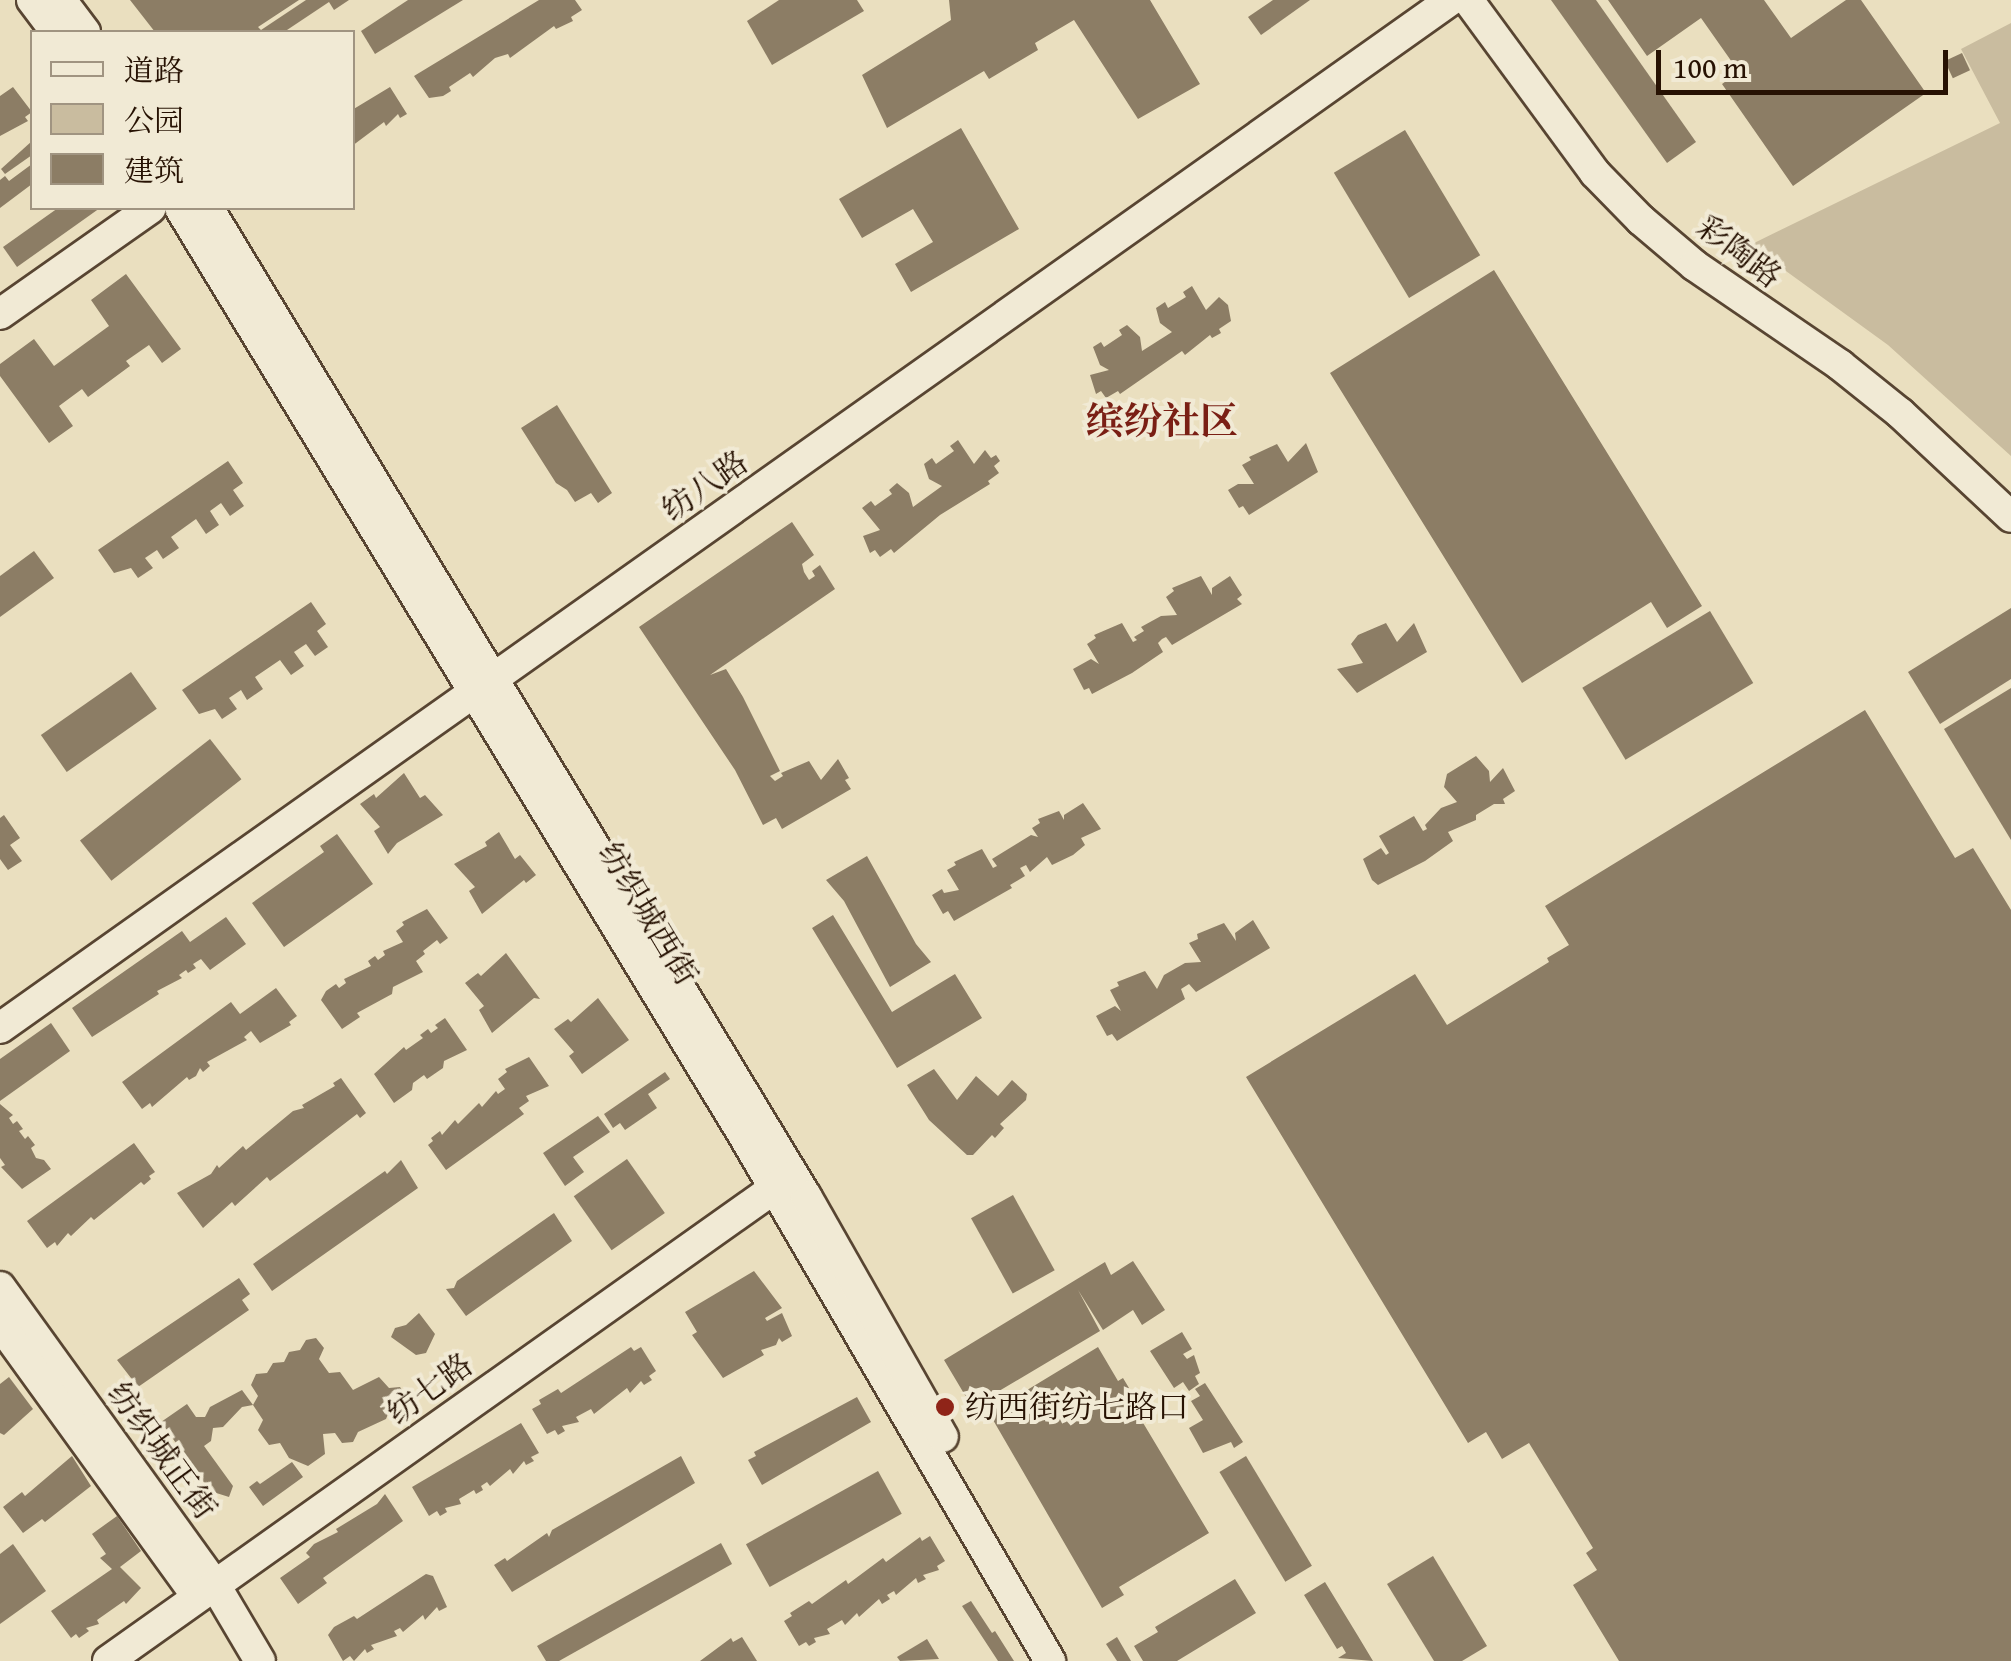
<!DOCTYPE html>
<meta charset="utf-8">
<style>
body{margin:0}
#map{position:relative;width:2011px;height:1661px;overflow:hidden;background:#eadfbf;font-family:"Gentium Book Plus","Noto Serif SC",serif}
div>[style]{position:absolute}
.green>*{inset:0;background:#c9bc9f}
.building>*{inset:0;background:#8c7d65;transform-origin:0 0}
.roads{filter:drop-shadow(2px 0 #584532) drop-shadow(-2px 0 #584532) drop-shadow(0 2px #584532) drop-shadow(0 -2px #584532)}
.minor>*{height:30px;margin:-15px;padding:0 15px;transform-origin:15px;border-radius:15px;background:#f1ead5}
.dots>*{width:28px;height:28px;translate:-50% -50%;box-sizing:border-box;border:5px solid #f1ead5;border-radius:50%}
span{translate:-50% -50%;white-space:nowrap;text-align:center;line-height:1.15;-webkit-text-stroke:8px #f1ead5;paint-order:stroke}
.street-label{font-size:32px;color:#271203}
.poi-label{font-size:32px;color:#271203}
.left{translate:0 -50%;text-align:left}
.quarter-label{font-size:38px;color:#7a1f14;font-weight:700}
.legend{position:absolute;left:30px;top:30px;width:325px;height:180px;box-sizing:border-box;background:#f1ead5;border:2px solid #a09481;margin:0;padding:12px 18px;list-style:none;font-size:30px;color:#271203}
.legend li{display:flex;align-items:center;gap:20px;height:50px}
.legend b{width:50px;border:2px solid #a09481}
.scale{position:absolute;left:1656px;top:50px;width:292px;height:45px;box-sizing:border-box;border:5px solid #271203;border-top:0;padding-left:12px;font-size:30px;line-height:35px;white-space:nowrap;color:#271203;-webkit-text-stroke:8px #f1ead5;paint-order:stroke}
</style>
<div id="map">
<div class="green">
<i style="clip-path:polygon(2011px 23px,2011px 456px,1888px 345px,1750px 245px,2000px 123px,1961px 49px)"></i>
</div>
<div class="building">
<i style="clip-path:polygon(130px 0,299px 0,258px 27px,261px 30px,306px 0,349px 0,334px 10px,329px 2px,284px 32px,155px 32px)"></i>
<i style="clip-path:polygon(408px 0,463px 0,375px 54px,361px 31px)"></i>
<i style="clip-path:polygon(539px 0,575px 0,582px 10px,571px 17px,573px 21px,556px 29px,554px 26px,510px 58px,508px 54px,495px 58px,473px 77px,470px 73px,449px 87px,451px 91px,443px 96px,429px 98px,414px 76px)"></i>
<i style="clip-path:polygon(779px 0,857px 0,864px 11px,772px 65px,747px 21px)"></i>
<i style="clip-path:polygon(949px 0,1150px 0,1200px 84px,1138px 119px,1074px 20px,1035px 43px,1038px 50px,989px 79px,984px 71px,887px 128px,862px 75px,951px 20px)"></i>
<i style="clip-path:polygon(1273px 0,1310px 0,1261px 35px,1248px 17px)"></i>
<i style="clip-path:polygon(1551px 0,1596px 0,1696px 142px,1667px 163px)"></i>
<i style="clip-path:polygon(1608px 0,1764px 0,1791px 38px,1846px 0,1861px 0,1926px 93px,1793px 186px,1722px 84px,1739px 72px,1701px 18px,1647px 56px)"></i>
<i style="left:1962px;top:53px;width:19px;height:19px;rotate:65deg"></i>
<i style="clip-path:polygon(13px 87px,32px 112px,25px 117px,28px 121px,0 136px,0 96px)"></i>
<i style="clip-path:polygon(390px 87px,407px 114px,400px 118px,398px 114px,386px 126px,384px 122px,352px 146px,352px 110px)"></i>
<i style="clip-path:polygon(961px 128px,1019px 229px,911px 292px,895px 264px,933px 242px,913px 209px,862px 238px,839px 199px)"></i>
<i style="left:1405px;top:130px;width:146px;height:83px;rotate:59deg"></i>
<i style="clip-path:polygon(32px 141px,32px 155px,5px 174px,1px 169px)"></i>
<i style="clip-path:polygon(32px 164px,32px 184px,0 208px,0 180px,5px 176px,9px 181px)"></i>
<i style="clip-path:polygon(58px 208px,100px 208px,17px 267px,3px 247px)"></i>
<i style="clip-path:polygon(1494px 270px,1702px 606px,1667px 628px,1651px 602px,1522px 683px,1330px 373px)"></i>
<i style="clip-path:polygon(126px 274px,181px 349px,162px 363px,149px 345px,126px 361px,130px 366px,88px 397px,82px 389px,59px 406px,73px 426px,49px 443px,0 376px,0 364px,34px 339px,54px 366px,109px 326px,91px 300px)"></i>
<i style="clip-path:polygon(1192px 286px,1206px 310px,1219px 297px,1228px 305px,1231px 321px,1219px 329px,1221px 333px,1212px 338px,1210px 335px,1185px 355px,1182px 351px,1120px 394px,1118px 391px,1106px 398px,1101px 391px,1096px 394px,1090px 375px,1109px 370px,1100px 365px,1093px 347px,1101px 342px,1104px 347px,1122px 335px,1119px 330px,1127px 325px,1140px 337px,1142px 351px,1172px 332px,1160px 323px,1156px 308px,1165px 302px,1168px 308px,1186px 297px,1183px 292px)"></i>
<i style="clip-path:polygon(557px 405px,612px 493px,598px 503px,591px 493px,575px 502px,567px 490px,556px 483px,521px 428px)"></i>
<i style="clip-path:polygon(958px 440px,974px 464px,985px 450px,991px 458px,996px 455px,1000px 461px,994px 466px,999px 473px,988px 481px,990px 484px,940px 515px,894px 553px,891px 549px,880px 557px,875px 550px,870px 553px,863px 536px,880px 530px,862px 508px,871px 501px,875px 506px,892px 494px,889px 490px,897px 483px,909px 493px,913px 507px,942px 486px,929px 479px,924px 464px,932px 458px,936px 464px,954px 451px,950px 446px)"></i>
<i style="clip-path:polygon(1306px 443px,1318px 472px,1249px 515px,1243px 506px,1239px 508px,1228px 490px,1238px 484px,1254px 484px,1242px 465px,1251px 460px,1249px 457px,1277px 444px,1288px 462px)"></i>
<i style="clip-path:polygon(228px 461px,243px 483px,233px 490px,244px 506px,230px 516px,221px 503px,210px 511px,219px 525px,206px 534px,196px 519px,171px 537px,179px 548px,163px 559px,157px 550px,145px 558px,153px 568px,138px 578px,131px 568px,114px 573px,98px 550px)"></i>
<i style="clip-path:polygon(792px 522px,814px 555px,802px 564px,804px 572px,809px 580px,815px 576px,812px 571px,820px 565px,835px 589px,710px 675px,726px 669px,743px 697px,780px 771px,770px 776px,775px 781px,783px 776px,781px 773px,809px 761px,821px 780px,838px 759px,849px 778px,845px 780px,851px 789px,782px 829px,776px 818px,763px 825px,735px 770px,639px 627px)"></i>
<i style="clip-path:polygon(34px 551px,54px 578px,0 617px,0 576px)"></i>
<i style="clip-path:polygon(1201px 576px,1212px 595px,1212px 588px,1230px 576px,1242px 595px,1237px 599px,1242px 604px,1172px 645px,1166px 637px,1162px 639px,1158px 643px,1163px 652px,1132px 673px,1092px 694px,1089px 688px,1084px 690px,1073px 669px,1091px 659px,1099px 664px,1087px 644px,1096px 638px,1094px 635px,1122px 623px,1133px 642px,1137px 640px,1134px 637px,1144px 631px,1141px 627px,1161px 616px,1177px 615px,1166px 597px,1174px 591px,1172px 588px)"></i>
<i style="clip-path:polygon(311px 602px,326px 624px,317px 631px,328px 647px,315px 656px,306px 644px,294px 652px,304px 666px,291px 675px,280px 660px,255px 677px,263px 689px,247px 700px,241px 690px,229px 698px,237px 709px,222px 719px,215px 709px,199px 714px,182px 690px)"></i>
<i style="clip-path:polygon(2011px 608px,2011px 679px,1940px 724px,1908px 672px)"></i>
<i style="left:1710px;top:611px;width:84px;height:149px;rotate:59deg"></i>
<i style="clip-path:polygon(1386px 623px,1397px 642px,1414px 623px,1427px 652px,1357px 693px,1337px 669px,1363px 663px,1351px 644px,1358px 635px)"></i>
<i style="left:131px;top:672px;width:45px;height:110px;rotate:55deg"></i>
<i style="clip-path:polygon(2011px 688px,2011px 840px,1944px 729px)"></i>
<i style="clip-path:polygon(1865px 710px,1955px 858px,1973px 848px,2011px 910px,2011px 1661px,1619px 1661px,1573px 1585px,1597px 1570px,1586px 1553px,1593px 1548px,1529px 1443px,1502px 1459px,1486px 1432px,1468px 1443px,1246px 1077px,1415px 974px,1447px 1025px,1549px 962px,1547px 958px,1569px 945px,1545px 906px)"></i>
<i style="left:210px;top:739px;width:51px;height:165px;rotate:52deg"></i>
<i style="clip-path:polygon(1476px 756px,1489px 771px,1490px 782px,1503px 768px,1515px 791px,1503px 799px,1505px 804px,1494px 804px,1476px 815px,1476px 820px,1448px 832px,1453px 841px,1425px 861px,1378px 885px,1372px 880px,1363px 859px,1381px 848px,1386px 855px,1389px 853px,1379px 836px,1414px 816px,1423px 831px,1427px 829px,1425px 825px,1441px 808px,1457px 802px,1444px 787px,1447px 774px)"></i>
<i style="clip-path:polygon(404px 773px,420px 798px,425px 795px,443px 815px,397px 843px,388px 854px,374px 831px,380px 827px,360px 804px,374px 794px,376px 798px)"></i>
<i style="clip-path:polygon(1083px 803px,1101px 829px,1081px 838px,1085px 845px,1073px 855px,1052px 865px,1047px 857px,1030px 872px,1026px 865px,1020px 868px,1025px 876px,1010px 885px,1012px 888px,954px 921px,948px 911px,943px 914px,932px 895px,942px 889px,944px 893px,959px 890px,947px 870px,956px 865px,954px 862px,982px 849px,993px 868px,997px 866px,992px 859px,1031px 835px,1038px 837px,1032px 828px,1040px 823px,1038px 819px,1059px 811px,1064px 820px,1064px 815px)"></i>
<i style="clip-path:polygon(4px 815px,20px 838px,10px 845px,22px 861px,8px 870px,0 859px,0 818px)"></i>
<i style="clip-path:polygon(499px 832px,515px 859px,520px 855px,536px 875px,526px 883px,524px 880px,482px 914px,469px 891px,475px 887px,454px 864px,487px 846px,485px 842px)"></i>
<i style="clip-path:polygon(337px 834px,373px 884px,284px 947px,252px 903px,324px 852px,320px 846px)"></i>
<i style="clip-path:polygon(867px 856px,916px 944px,931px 962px,890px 987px,844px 901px,826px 880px)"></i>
<i style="clip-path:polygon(427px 909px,448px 938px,440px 944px,437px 940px,423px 951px,425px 954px,416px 961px,423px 972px,393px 987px,392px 994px,357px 1013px,360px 1017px,342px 1029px,321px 1000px,326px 991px,336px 984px,339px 988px,346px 983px,344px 979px,371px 966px,368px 961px,375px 956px,378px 960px,385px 955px,383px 951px,403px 942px,396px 931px,404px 925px,402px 922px)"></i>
<i style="clip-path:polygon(833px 915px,892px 1012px,955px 974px,982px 1018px,897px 1068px,812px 928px)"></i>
<i style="clip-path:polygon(226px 917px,246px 944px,210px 970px,201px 959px,193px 964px,196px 968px,188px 973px,186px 970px,179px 975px,182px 978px,157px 991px,159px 994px,92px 1037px,72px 1008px,182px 931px,190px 942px)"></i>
<i style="clip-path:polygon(1253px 920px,1270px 948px,1196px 992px,1189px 984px,1181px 989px,1185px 999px,1117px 1041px,1112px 1034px,1107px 1036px,1096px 1016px,1115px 1006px,1121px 1011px,1110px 990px,1119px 986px,1117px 982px,1145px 971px,1157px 989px,1164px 975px,1185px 963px,1201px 962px,1189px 943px,1198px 939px,1197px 934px,1224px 923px,1236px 941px,1235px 933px)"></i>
<i style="clip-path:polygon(506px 953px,540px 999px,534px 998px,492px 1033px,479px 1010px,484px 1006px,465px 983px,478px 973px,481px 976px)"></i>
<i style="clip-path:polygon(276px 988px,297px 1016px,289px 1022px,291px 1025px,260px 1043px,251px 1031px,244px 1037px,247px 1040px,207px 1062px,210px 1066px,203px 1072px,200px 1068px,196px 1076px,189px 1080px,187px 1077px,152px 1107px,150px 1103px,142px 1109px,122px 1082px,231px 1002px,240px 1014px)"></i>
<i style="clip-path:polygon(598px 998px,629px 1040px,582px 1074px,569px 1056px,574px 1052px,554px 1029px,568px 1019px,571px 1022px)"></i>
<i style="clip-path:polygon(445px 1018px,467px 1050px,444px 1061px,443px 1068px,427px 1079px,424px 1075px,413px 1083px,412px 1090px,394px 1103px,374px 1074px,404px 1047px,406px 1050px,423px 1038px,420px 1035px,428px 1029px,431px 1033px,438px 1028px,435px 1025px)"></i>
<i style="clip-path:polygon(51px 1023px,70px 1051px,0 1101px,0 1059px)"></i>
<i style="clip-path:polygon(529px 1057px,549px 1086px,526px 1096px,529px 1101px,519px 1108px,524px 1114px,446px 1170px,428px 1145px,433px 1141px,431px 1138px,440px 1131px,442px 1135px,455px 1120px,458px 1124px,479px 1103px,482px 1107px,496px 1091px,498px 1094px,505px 1089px,498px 1079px,507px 1072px,505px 1069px)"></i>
<i style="clip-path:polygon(934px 1069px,957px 1100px,976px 1076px,998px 1096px,1012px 1080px,1027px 1094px,1026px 1100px,1000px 1124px,1004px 1128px,995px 1138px,992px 1135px,973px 1155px,967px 1155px,929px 1120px,907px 1085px)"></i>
<i style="clip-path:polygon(665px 1072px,670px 1079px,648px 1094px,657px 1108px,625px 1130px,620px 1123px,613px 1128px,604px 1114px)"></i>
<i style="clip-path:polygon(341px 1078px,366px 1113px,360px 1118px,357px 1114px,270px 1181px,267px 1177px,235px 1206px,232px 1202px,203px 1228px,177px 1193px,211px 1174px,217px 1165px,219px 1168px,243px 1146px,246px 1150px,293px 1111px,304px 1108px,302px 1105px,335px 1086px,333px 1083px)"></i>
<i style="clip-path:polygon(0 1104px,13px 1115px,9px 1118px,13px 1124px,17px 1121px,23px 1129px,19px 1131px,25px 1139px,28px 1136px,35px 1145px,31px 1148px,36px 1158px,44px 1160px,51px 1169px,22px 1189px,1px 1167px,5px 1165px,0 1158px)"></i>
<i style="clip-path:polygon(598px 1116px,610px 1132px,573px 1157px,584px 1172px,565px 1186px,543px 1153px)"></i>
<i style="clip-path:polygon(134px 1143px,155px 1172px,149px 1176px,151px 1179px,144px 1185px,141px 1182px,94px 1220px,91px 1217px,71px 1236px,68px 1233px,57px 1246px,55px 1242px,47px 1248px,27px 1221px)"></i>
<i style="left:627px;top:1159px;width:66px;height:65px;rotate:55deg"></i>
<i style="clip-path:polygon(401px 1160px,418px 1188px,272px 1291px,253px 1264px,385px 1171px,387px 1174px)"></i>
<i style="left:1013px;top:1195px;width:86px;height:48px;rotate:61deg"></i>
<i style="clip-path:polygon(554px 1213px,572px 1241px,466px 1316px,446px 1289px,454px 1288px,457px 1281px)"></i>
<i style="clip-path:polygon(1133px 1261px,1165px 1310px,1142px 1325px,1133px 1310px,1103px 1330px,1078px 1290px,1100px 1331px,972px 1407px,944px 1360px,1105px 1262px,1111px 1275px)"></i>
<i style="clip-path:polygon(754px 1271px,782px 1308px,765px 1318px,767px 1321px,782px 1313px,792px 1336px,782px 1342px,779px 1338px,776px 1345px,761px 1350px,764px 1355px,723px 1378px,692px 1335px,697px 1332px,685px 1312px)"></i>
<i style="clip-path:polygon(239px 1278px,250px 1294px,242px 1300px,249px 1310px,138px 1387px,117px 1360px)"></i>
<i style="clip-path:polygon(419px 1313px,435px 1334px,426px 1353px,416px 1355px,391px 1337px,395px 1328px,406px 1325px)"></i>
<i style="clip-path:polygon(1182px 1332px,1192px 1349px,1183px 1354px,1187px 1359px,1194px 1355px,1200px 1373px,1195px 1376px,1199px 1384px,1189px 1391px,1183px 1382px,1174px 1388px,1150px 1351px)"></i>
<i style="clip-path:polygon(316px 1338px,324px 1348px,319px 1359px,329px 1373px,340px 1372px,353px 1390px,379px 1377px,389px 1388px,400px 1387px,407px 1397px,402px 1407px,390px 1409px,386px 1419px,358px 1432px,353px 1442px,342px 1443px,335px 1433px,323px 1434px,325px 1454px,308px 1466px,289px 1458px,280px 1443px,269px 1445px,258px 1430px,263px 1420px,253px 1405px,242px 1407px,223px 1427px,213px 1428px,211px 1441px,204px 1446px,233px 1486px,229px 1497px,210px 1491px,161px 1422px,187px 1404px,196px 1417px,205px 1417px,210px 1407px,242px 1390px,253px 1405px,258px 1396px,251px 1385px,256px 1374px,267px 1373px,273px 1363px,284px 1362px,289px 1352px,300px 1350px,306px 1340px)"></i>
<i style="clip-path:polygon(631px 1347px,634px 1351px,641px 1347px,656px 1371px,649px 1376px,652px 1380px,644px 1385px,641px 1381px,630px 1393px,627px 1388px,594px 1414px,591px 1409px,576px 1417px,579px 1422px,562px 1426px,565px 1431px,558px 1435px,555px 1430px,547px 1434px,532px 1409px,541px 1404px,539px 1400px,558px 1389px,561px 1393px)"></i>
<i style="clip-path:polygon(1098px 1347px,1118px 1381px,1123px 1378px,1129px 1388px,1124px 1391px,1209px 1533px,1119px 1587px,1124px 1595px,1102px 1608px,989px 1413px)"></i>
<i style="clip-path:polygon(9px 1377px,33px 1409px,4px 1435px,0 1433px,0 1384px)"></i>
<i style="clip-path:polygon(1205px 1383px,1243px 1442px,1234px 1448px,1231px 1442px,1203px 1453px,1189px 1428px,1203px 1420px,1191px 1401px,1200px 1396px,1195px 1389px)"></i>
<i style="clip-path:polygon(857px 1397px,871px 1422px,762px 1485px,748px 1460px,756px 1456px,754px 1452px)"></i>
<i style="clip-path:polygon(521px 1423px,539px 1453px,531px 1457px,534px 1461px,526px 1465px,524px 1461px,513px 1474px,510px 1469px,490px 1486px,487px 1482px,481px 1486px,483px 1490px,476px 1494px,474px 1490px,459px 1499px,461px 1504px,445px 1508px,447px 1512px,440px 1516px,437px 1511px,429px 1516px,412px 1487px)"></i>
<i style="clip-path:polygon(72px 1456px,91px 1486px,45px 1522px,42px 1519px,23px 1533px,3px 1507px,22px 1492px,25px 1496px)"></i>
<i style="clip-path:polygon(681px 1456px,695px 1483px,512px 1592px,494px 1565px,505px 1558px,507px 1561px,547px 1533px,549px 1537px,552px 1530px)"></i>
<i style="left:1246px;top:1456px;width:128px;height:31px;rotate:59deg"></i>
<i style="clip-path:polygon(292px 1462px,303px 1477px,263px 1506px,249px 1487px,257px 1481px,260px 1484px)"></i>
<i style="left:878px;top:1471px;width:49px;height:151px;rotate:61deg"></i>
<i style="clip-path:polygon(385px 1494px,403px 1521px,323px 1578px,327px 1583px,298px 1604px,280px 1578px,310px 1557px,306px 1553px,314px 1544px,338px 1532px,336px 1529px,377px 1504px)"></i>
<i style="clip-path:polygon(117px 1516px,141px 1551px,120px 1567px,141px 1588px,126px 1604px,124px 1601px,97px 1620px,99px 1624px,86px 1628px,89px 1631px,79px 1638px,76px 1634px,71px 1638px,51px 1611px,112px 1569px,100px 1558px,106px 1554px,92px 1534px)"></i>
<i style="clip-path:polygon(930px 1536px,945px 1561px,937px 1566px,939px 1570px,923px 1575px,926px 1579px,918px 1583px,916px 1578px,896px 1595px,894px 1591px,887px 1595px,890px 1599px,882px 1604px,879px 1599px,859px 1617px,857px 1613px,845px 1625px,842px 1620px,827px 1629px,830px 1634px,814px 1638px,816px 1642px,809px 1646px,806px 1642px,799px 1646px,784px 1621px,792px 1616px,790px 1613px,809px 1601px,812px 1604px,846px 1580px,848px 1584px,883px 1558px,886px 1562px,920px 1537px,922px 1541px)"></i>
<i style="clip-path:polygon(721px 1543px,732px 1564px,559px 1661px,546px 1661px,537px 1646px)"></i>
<i style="clip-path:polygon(13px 1544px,46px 1591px,0 1624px,0 1554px)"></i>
<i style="clip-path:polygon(1433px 1556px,1487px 1646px,1462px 1661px,1434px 1661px,1387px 1584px)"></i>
<i style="clip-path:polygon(426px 1574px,433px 1576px,447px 1607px,439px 1611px,437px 1607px,425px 1620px,423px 1615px,403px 1632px,400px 1628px,394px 1631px,397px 1636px,371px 1645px,374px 1649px,367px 1653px,365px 1649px,354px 1661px,350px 1656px,343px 1661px,328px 1635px,334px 1627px,354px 1616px,357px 1619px)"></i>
<i style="clip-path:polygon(1235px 1579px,1256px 1613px,1177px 1661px,1143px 1661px,1134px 1646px,1158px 1632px,1155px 1627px)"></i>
<i style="clip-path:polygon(1325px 1582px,1358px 1636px,1373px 1661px,1338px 1658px,1346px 1653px,1342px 1646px,1337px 1649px,1304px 1595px)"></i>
<i style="clip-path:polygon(971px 1601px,992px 1633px,995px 1631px,1014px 1661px,998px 1661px,962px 1606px)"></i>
<i style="clip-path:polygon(742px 1637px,757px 1661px,700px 1661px,731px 1638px,733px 1642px)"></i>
<i style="clip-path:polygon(1117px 1637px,1131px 1661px,1117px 1661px,1106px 1644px)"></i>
<i style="clip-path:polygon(927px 1639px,939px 1659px,900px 1661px,897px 1657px)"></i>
</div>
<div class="roads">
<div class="minor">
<i style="left:32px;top:0;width:40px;rotate:53deg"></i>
<i style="left:61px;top:0;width:40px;rotate:53deg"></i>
<i style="left:1468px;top:0;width:215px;rotate:53.7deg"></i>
<i style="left:1595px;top:173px;width:66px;rotate:45.6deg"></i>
<i style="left:1641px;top:220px;width:70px;rotate:40.3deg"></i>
<i style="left:1694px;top:265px;width:177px;rotate:34.4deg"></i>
<i style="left:1840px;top:365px;width:77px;rotate:38.7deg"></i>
<i style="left:1900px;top:413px;width:152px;rotate:43.1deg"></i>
<i style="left:180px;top:208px;width:1086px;rotate:58.71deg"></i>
<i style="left:744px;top:1136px;width:608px;rotate:59.76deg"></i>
<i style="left:208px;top:208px;width:1155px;rotate:58.82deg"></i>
<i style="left:806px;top:1196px;width:277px;rotate:60.4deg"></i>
<i style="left:0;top:314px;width:184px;rotate:-35.1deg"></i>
<i style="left:0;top:1028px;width:1778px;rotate:-35.32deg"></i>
<i style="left:0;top:1287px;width:367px;rotate:54.2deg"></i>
<i style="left:215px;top:1585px;width:88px;rotate:59.4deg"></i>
<i style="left:0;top:1324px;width:322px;rotate:54.1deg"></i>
<i style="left:108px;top:1661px;width:836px;rotate:-35.36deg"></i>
</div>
</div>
<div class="dots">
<i style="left:945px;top:1407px;background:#8f2418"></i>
</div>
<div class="street-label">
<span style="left:1739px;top:252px;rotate:37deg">彩陶路</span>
<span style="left:705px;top:486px;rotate:-35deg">纺八路</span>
<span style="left:648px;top:914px;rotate:59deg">纺织城西街</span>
<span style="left:430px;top:1389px;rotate:-36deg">纺七路</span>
<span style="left:162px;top:1451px;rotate:54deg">纺织城正街</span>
</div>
<div class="poi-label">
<span class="left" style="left:965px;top:1407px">纺西街纺七路口</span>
</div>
<div class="quarter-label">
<span style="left:1162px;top:421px">缤纷社区</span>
</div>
<ul class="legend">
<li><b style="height:12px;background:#f1ead5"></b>道路</li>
<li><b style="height:28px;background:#c9bc9f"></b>公园</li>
<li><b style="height:28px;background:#8c7d65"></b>建筑</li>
</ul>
<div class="scale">100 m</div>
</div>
